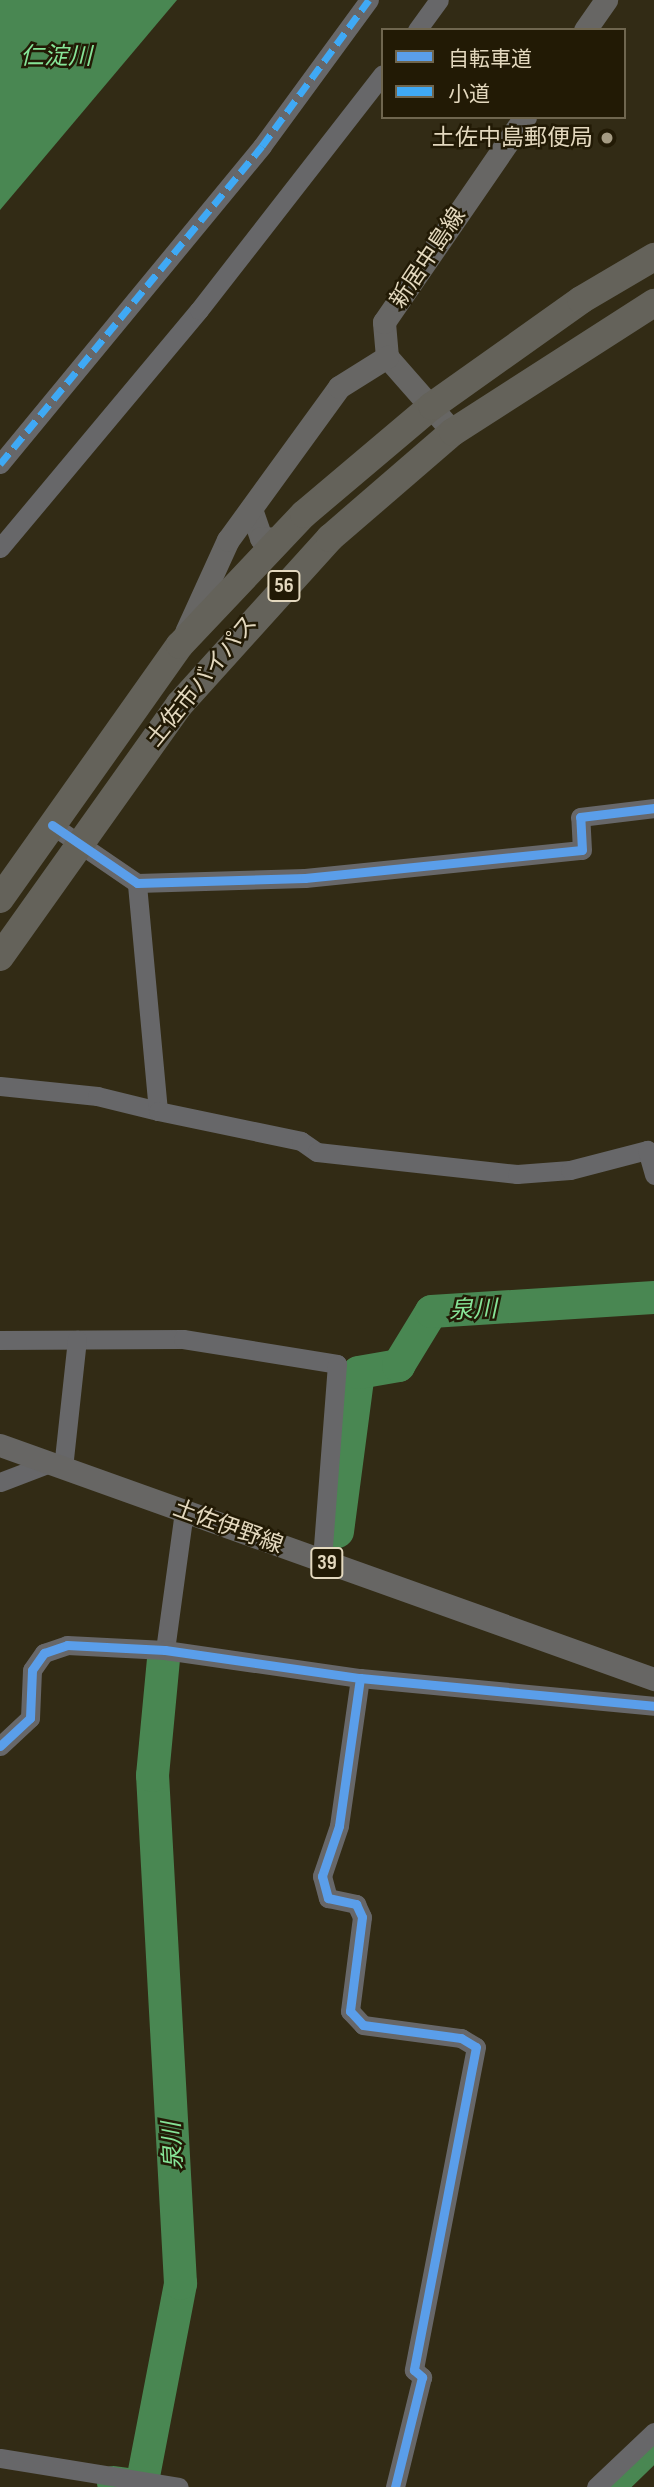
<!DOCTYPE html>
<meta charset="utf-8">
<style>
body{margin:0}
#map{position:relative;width:654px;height:2487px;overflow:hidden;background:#322b15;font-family:"Sofia Sans Condensed","Noto Sans JP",sans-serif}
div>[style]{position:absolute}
.water>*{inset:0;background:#498752}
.canal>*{height:19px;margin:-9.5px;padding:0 9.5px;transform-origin:9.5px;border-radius:9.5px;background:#498752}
.river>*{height:33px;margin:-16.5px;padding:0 16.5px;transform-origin:16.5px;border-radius:16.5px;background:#498752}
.minor>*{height:19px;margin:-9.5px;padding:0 9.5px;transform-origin:9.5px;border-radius:9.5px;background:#676769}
.major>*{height:23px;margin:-11.5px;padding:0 11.5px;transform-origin:11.5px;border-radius:11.5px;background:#676664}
.highway>*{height:28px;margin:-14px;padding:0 14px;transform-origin:14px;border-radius:14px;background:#64625a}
.quiet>*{height:7px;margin-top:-3.5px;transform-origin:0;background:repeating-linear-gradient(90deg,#3fa9f5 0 14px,transparent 0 21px)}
.cycleway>*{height:9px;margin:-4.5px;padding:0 4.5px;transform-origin:4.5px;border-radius:4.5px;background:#5a9eea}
.dots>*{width:19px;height:19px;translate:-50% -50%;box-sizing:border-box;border:4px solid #221a05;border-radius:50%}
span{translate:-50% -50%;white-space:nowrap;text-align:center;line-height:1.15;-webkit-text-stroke:5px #221a05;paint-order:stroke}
.shield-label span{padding:2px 5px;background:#221a05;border:2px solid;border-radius:5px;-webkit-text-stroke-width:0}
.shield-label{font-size:21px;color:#e3d8be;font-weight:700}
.poi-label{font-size:23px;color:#e3d8be}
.right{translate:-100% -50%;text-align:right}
.street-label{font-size:23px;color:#e3d8be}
.water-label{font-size:24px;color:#86e497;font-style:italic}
.legend{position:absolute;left:381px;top:28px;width:245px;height:91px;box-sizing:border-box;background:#221a05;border:2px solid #6f664f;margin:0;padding:9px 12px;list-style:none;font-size:21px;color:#e3d8be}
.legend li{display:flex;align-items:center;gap:14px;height:35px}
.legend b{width:35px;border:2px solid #6f664f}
</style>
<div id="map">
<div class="water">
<i style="clip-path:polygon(0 0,177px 0,0 210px)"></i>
</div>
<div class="canal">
<i style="left:617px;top:2487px;width:52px;rotate:-44.2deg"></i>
</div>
<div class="river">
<i style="left:337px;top:1531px;width:160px;rotate:-82.5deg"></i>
<i style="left:358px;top:1372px;width:41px;rotate:-9.9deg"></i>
<i style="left:398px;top:1365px;width:63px;rotate:-58.6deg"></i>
<i style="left:431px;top:1311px;width:223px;rotate:-3.6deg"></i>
<i style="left:113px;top:2482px;width:28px;rotate:8deg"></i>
<i style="left:141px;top:2486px;width:207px;rotate:-79.1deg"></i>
<i style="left:180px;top:2283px;width:509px;rotate:-93.15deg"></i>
<i style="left:152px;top:1775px;width:117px;rotate:-84.6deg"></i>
</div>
<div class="minor">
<i style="left:417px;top:30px;width:37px;rotate:-54deg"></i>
<i style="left:0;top:464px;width:412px;rotate:-50.5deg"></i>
<i style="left:262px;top:146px;width:181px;rotate:-53.8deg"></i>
<i style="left:0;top:548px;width:310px;rotate:-50.1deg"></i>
<i style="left:199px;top:310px;width:299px;rotate:-52.1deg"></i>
<i style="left:52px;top:825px;width:103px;rotate:34.3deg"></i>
<i style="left:137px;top:883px;width:168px;rotate:-1.7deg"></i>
<i style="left:305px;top:878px;width:278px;rotate:-5.8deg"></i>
<i style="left:582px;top:850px;width:33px;rotate:-93deg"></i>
<i style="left:580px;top:817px;width:75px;rotate:-6.9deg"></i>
<i style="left:0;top:1086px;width:98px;rotate:5.9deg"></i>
<i style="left:97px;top:1096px;width:63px;rotate:13.8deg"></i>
<i style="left:158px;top:1111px;width:229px;rotate:-95.3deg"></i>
<i style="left:158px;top:1111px;width:146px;rotate:11.8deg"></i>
<i style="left:301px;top:1141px;width:19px;rotate:35deg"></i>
<i style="left:317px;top:1152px;width:201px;rotate:6.3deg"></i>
<i style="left:517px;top:1174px;width:53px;rotate:-4.3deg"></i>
<i style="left:570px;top:1170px;width:80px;rotate:-14.6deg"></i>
<i style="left:647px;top:1150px;width:26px;rotate:74deg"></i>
<i style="left:0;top:1340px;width:183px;rotate:-0.3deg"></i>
<i style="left:183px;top:1339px;width:156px;rotate:9.2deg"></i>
<i style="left:337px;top:1364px;width:198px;rotate:94.4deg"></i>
<i style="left:63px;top:1468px;width:129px;rotate:-83.8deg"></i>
<i style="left:0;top:1482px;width:53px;rotate:-20.8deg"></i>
<i style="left:165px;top:1650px;width:140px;rotate:-82.2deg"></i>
<i style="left:360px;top:1678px;width:149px;rotate:98.1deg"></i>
<i style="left:339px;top:1826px;width:53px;rotate:108.8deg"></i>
<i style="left:322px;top:1876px;width:23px;rotate:75deg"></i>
<i style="left:328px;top:1898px;width:29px;rotate:12deg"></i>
<i style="left:356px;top:1904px;width:14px;rotate:65deg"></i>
<i style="left:362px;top:1917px;width:95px;rotate:97.3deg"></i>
<i style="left:350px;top:2011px;width:19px;rotate:47deg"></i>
<i style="left:363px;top:2025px;width:99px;rotate:7.6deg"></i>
<i style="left:461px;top:2038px;width:17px;rotate:31deg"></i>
<i style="left:476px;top:2047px;width:329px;rotate:100.9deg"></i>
<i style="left:414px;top:2370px;width:11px;rotate:41deg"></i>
<i style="left:422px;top:2377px;width:113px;rotate:103.8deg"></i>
<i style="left:0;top:1746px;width:41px;rotate:-43deg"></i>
<i style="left:30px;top:1718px;width:48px;rotate:-87.6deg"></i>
<i style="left:32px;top:1670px;width:21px;rotate:-55deg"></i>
<i style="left:44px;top:1653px;width:24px;rotate:-19deg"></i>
<i style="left:67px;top:1645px;width:98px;rotate:2.9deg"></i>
<i style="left:165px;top:1650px;width:197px;rotate:8.2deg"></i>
<i style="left:360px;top:1678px;width:295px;rotate:5.4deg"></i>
<i style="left:0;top:2458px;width:181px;rotate:9.2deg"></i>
<i style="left:596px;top:2487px;width:80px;rotate:-43.5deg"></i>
</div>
<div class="major">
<i style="left:585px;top:30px;width:37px;rotate:-55deg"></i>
<i style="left:453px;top:432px;width:100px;rotate:-131.3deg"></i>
<i style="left:387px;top:357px;width:35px;rotate:-95deg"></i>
<i style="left:384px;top:322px;width:249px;rotate:-55.5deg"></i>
<i style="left:251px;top:509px;width:31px;rotate:71deg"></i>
<i style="left:261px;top:538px;width:19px;rotate:3deg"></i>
<i style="left:186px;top:632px;width:101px;rotate:-65.5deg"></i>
<i style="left:228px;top:540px;width:189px;rotate:-54deg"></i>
<i style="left:339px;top:387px;width:57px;rotate:-32deg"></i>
<i style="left:0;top:1445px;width:695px;rotate:19.69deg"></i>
</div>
<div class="highway">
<i style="left:0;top:899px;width:311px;rotate:-54.7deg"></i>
<i style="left:180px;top:645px;width:180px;rotate:-46.6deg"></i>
<i style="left:304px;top:514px;width:167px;rotate:-40.2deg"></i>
<i style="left:432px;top:406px;width:183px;rotate:-35.4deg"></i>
<i style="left:581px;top:300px;width:85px;rotate:-30.5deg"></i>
<i style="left:0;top:957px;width:310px;rotate:-54.6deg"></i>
<i style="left:180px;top:704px;width:224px;rotate:-47.9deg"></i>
<i style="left:330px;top:538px;width:162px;rotate:-40.8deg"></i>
<i style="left:453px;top:432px;width:239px;rotate:-32.7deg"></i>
</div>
<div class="quiet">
<i style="left:0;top:464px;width:412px;rotate:-50.5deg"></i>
<i style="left:262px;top:146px;width:181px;rotate:-53.8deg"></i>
</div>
<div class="cycleway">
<i style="left:52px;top:825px;width:103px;rotate:34.3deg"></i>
<i style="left:137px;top:883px;width:168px;rotate:-1.7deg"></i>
<i style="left:305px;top:878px;width:278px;rotate:-5.8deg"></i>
<i style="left:582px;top:850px;width:33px;rotate:-93deg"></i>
<i style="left:580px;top:817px;width:75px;rotate:-6.9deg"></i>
<i style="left:360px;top:1678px;width:149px;rotate:98.1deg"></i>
<i style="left:339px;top:1826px;width:53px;rotate:108.8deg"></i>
<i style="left:322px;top:1876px;width:23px;rotate:75deg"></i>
<i style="left:328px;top:1898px;width:29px;rotate:12deg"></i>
<i style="left:356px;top:1904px;width:14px;rotate:65deg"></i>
<i style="left:362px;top:1917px;width:95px;rotate:97.3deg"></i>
<i style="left:350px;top:2011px;width:19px;rotate:47deg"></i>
<i style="left:363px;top:2025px;width:99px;rotate:7.6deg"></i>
<i style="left:461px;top:2038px;width:17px;rotate:31deg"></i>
<i style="left:476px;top:2047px;width:329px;rotate:100.9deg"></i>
<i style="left:414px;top:2370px;width:11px;rotate:41deg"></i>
<i style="left:422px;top:2377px;width:113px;rotate:103.8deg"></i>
<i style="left:0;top:1746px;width:41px;rotate:-43deg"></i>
<i style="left:30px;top:1718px;width:48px;rotate:-87.6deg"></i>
<i style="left:32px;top:1670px;width:21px;rotate:-55deg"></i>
<i style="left:44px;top:1653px;width:24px;rotate:-19deg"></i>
<i style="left:67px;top:1645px;width:98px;rotate:2.9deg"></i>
<i style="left:165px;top:1650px;width:197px;rotate:8.2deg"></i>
<i style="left:360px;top:1678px;width:295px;rotate:5.4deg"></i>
</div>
<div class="dots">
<i style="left:607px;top:138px;background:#a59b83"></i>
</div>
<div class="shield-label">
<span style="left:284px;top:586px">56</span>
<span style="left:327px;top:1563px">39</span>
</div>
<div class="poi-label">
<span class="right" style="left:593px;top:138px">土佐中島郵便局</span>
</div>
<div class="street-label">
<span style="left:428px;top:258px;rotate:-56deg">新居中島線</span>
<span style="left:202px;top:681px;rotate:-51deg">土佐市バイパス</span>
<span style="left:228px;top:1527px;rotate:20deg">土佐伊野線</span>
</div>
<div class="water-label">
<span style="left:56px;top:57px">仁淀川</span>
<span style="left:473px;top:1310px;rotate:-2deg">泉川</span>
<span style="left:173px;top:2146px;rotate:-93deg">泉川</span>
</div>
<ul class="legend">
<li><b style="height:9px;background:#5a9eea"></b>自転車道</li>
<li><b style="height:9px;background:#3fa9f5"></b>小道</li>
</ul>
</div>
